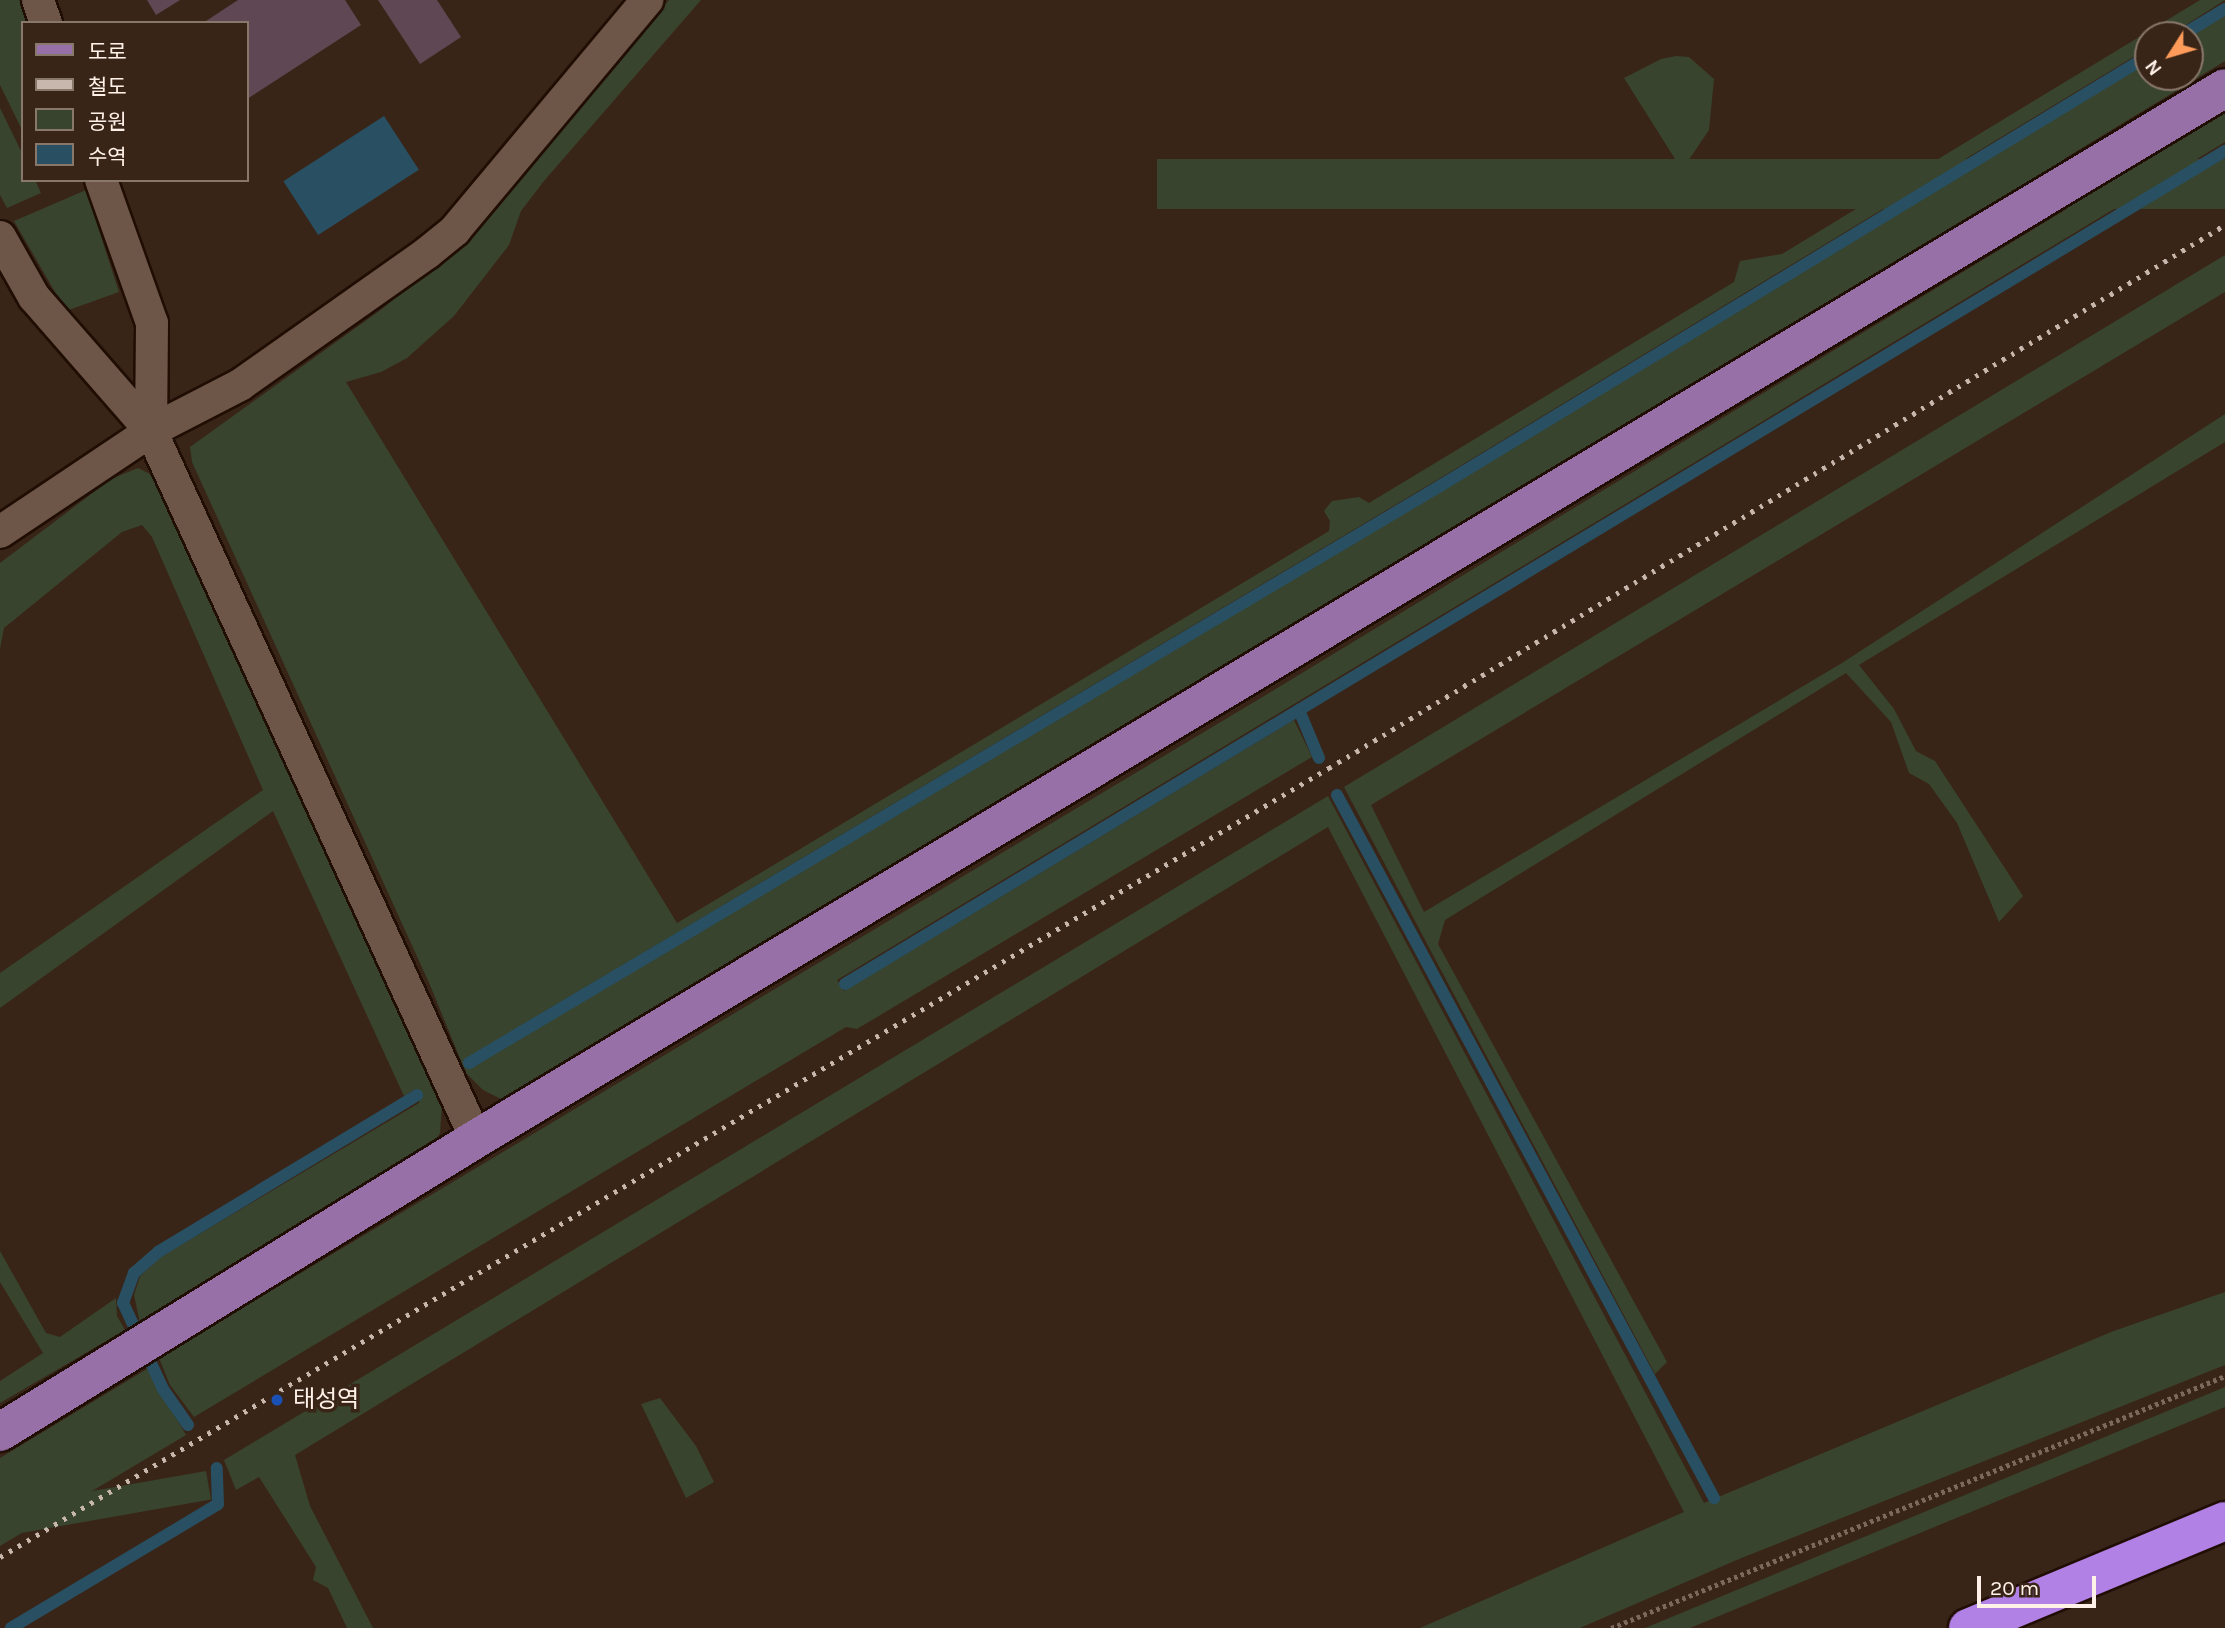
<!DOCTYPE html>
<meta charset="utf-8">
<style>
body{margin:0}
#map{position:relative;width:2225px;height:1628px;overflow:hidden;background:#392518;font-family:Karla,"Noto Sans KR",sans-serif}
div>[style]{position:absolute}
.green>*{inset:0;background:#38442d;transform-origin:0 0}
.water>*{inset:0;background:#285062;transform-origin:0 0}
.stream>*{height:12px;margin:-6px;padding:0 6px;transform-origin:6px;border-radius:6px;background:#285062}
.building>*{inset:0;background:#5f4754}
.path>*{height:4.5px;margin-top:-2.25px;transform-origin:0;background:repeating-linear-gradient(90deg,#7b695e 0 3.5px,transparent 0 7px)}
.roads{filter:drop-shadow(2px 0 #200d03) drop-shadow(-2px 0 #200d03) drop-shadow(0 2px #200d03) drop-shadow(0 -2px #200d03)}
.street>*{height:32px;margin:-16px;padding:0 16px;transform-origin:16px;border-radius:16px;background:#6d5648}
.primary>*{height:38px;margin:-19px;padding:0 19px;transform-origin:19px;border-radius:19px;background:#9670a6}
.highway>*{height:38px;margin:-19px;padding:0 19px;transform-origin:19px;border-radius:19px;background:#b181e5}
.rail>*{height:5px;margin-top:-2.5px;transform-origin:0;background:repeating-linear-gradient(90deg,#c7b7ad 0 3.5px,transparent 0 10.5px)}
.dots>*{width:19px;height:19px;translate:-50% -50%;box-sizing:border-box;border:4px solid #392518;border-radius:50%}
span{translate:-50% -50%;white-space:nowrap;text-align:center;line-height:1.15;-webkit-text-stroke:7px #392518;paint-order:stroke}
.poi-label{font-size:24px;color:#fff1e8}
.left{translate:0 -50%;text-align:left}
.legend{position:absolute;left:21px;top:21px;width:228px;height:161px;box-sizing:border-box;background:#392518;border:2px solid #88776b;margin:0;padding:9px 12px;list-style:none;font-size:21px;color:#fff1e8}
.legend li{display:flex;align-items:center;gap:14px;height:35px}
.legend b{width:35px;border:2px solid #88776b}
.north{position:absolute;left:2134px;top:21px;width:70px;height:70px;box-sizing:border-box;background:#392518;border:2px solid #88776b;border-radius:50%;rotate:233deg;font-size:19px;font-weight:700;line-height:28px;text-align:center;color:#fff1e8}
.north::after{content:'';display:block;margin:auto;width:24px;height:32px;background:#ff9b5a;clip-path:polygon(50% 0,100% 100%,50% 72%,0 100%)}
.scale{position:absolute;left:1977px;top:1576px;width:119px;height:32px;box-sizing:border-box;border:4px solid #fff1e8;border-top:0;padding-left:9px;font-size:21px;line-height:24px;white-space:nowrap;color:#fff1e8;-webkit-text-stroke:5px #392518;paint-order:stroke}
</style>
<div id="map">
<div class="green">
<i style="clip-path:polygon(0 0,23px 0,31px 23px,23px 23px,23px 132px,0 85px)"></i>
<i style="clip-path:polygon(669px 0,701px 0,544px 181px,521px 211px,509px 245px,454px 316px,407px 358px,381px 372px,346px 382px,677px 923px,1329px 531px,1330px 521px,1324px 511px,1332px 501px,1359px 497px,1369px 503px,1734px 282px,1740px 261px,1782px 254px,2200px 0,2225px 0,2170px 35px,2148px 35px,2148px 48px,1437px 480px,475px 1053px,478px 1062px,1137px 671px,2148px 59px,2148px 77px,2190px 77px,2188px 35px,2225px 13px,2225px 61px,1161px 707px,503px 1100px,483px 1090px,466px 1073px,430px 985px,192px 462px,190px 447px,382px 309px,453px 250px)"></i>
<i style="clip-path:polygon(1676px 56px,1689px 57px,1714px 79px,1709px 130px,1682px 170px,1624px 78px,1661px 59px)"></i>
<i style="clip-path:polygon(0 108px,23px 155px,23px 180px,35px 180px,41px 193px,7px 208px,0 195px)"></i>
<i style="clip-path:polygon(2225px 113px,2225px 142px,837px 980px,844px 991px,1294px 720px,1312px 757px,857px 1029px,846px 1027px,194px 1417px,170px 1385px,159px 1358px,1274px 690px)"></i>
<i style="left:2225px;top:159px;width:50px;height:1068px;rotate:90deg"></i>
<i style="clip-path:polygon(86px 190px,119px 292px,66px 311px,14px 221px)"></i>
<i style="clip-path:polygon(2225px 255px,2225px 292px,1371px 805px,1424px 912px,1842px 663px,2225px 414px,2225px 442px,1859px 665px,1894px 709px,1916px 751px,1935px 761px,2023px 896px,1999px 922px,1957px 823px,1929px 784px,1909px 773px,1891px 722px,1846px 673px,1445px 920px,1438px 944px,1667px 1362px,1655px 1374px,1344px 787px)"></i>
<i style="clip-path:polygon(138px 468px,154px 476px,212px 594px,442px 1105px,440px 1133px,431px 1147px,140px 1323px,134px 1295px,140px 1276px,161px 1257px,419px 1103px,421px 1093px,414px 1090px,404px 1096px,273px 811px,0 1008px,0 973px,263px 790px,152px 537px,142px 525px,122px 532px,4px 628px,0 649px,0 563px,111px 479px)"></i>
<i style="clip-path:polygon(1328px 796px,1704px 1503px,2111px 1332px,2225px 1292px,2225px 1365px,1739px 1559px,1580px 1628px,1420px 1628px,1684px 1512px,1328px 827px,295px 1455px,310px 1506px,373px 1628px,347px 1628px,328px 1588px,313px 1580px,316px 1567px,259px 1477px,236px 1490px,224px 1460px)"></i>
<i style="clip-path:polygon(0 1251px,46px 1333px,60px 1337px,116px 1298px,117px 1316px,125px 1330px,0 1403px,0 1381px,43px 1353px,0 1282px)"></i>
<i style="clip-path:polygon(147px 1369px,186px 1435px,0 1546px,0 1458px)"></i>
<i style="clip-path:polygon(2225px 1387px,2225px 1407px,1690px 1628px,1645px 1628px)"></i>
<i style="clip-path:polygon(660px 1398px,696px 1446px,714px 1482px,686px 1498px,641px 1404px)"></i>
<i style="left:206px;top:1471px;width:29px;height:240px;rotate:80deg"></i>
</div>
<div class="water">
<i style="left:384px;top:116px;width:64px;height:120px;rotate:57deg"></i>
</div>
<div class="stream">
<i style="left:2182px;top:35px;width:50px;rotate:-31.2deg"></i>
<i style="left:1299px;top:710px;width:52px;rotate:67.4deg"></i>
<i style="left:1337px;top:795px;width:798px;rotate:61.8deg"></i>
<i style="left:845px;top:984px;width:1612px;rotate:-31.12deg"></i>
<i style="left:469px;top:1063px;width:1129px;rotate:-30.72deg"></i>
<i style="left:1440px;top:486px;width:828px;rotate:-31.27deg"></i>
<i style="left:188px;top:1425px;width:44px;rotate:-124.8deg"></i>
<i style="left:163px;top:1389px;width:95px;rotate:-114.9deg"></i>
<i style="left:123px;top:1303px;width:32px;rotate:-70deg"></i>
<i style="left:134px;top:1273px;width:32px;rotate:-41deg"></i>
<i style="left:158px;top:1252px;width:303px;rotate:-31.2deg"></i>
<i style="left:11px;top:1628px;width:241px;rotate:-30.9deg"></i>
<i style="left:218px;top:1504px;width:36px;rotate:-92deg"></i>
</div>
<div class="building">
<i style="clip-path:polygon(147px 0,180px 0,156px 15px)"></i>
<i style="clip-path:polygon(238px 0,345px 0,361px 25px,247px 99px,247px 23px,203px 23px)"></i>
<i style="clip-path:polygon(378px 0,437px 0,461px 37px,420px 64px)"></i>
</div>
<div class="path">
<i style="left:1611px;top:1628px;width:664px;rotate:-22.31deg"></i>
</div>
<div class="roads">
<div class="street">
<i style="left:38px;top:0;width:24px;rotate:71deg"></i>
<i style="left:101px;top:180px;width:152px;rotate:70.4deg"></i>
<i style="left:152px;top:323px;width:108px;rotate:90.5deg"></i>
<i style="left:151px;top:431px;width:779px;rotate:65.34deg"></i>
<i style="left:0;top:237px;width:69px;rotate:60.5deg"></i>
<i style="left:34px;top:297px;width:178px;rotate:48.9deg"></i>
<i style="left:0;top:532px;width:182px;rotate:-33.8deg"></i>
<i style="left:151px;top:431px;width:100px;rotate:-27.3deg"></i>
<i style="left:240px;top:385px;width:229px;rotate:-35.2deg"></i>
<i style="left:427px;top:253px;width:36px;rotate:-39deg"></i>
<i style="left:455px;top:230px;width:300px;rotate:-50.1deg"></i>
</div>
<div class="primary">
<i style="left:0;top:1432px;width:559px;rotate:-31.61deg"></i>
<i style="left:476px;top:1139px;width:2040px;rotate:-31deg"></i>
</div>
<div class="highway">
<i style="left:1968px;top:1628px;width:278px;rotate:-22.6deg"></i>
</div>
</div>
<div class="rail">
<i style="left:0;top:1557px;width:1546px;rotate:-30.7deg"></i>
<i style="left:1329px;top:768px;width:1048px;rotate:-31.22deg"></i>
</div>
<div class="dots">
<i style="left:277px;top:1400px;background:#1a4fb4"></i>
</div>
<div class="poi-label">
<span class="left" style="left:293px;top:1400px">태성역</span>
</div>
<ul class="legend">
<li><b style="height:9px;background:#9670a6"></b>도로</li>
<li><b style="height:9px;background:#c7b7ad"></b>철도</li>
<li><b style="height:19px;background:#38442d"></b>공원</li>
<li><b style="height:19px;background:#285062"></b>수역</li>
</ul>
<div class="north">N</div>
<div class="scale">20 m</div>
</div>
